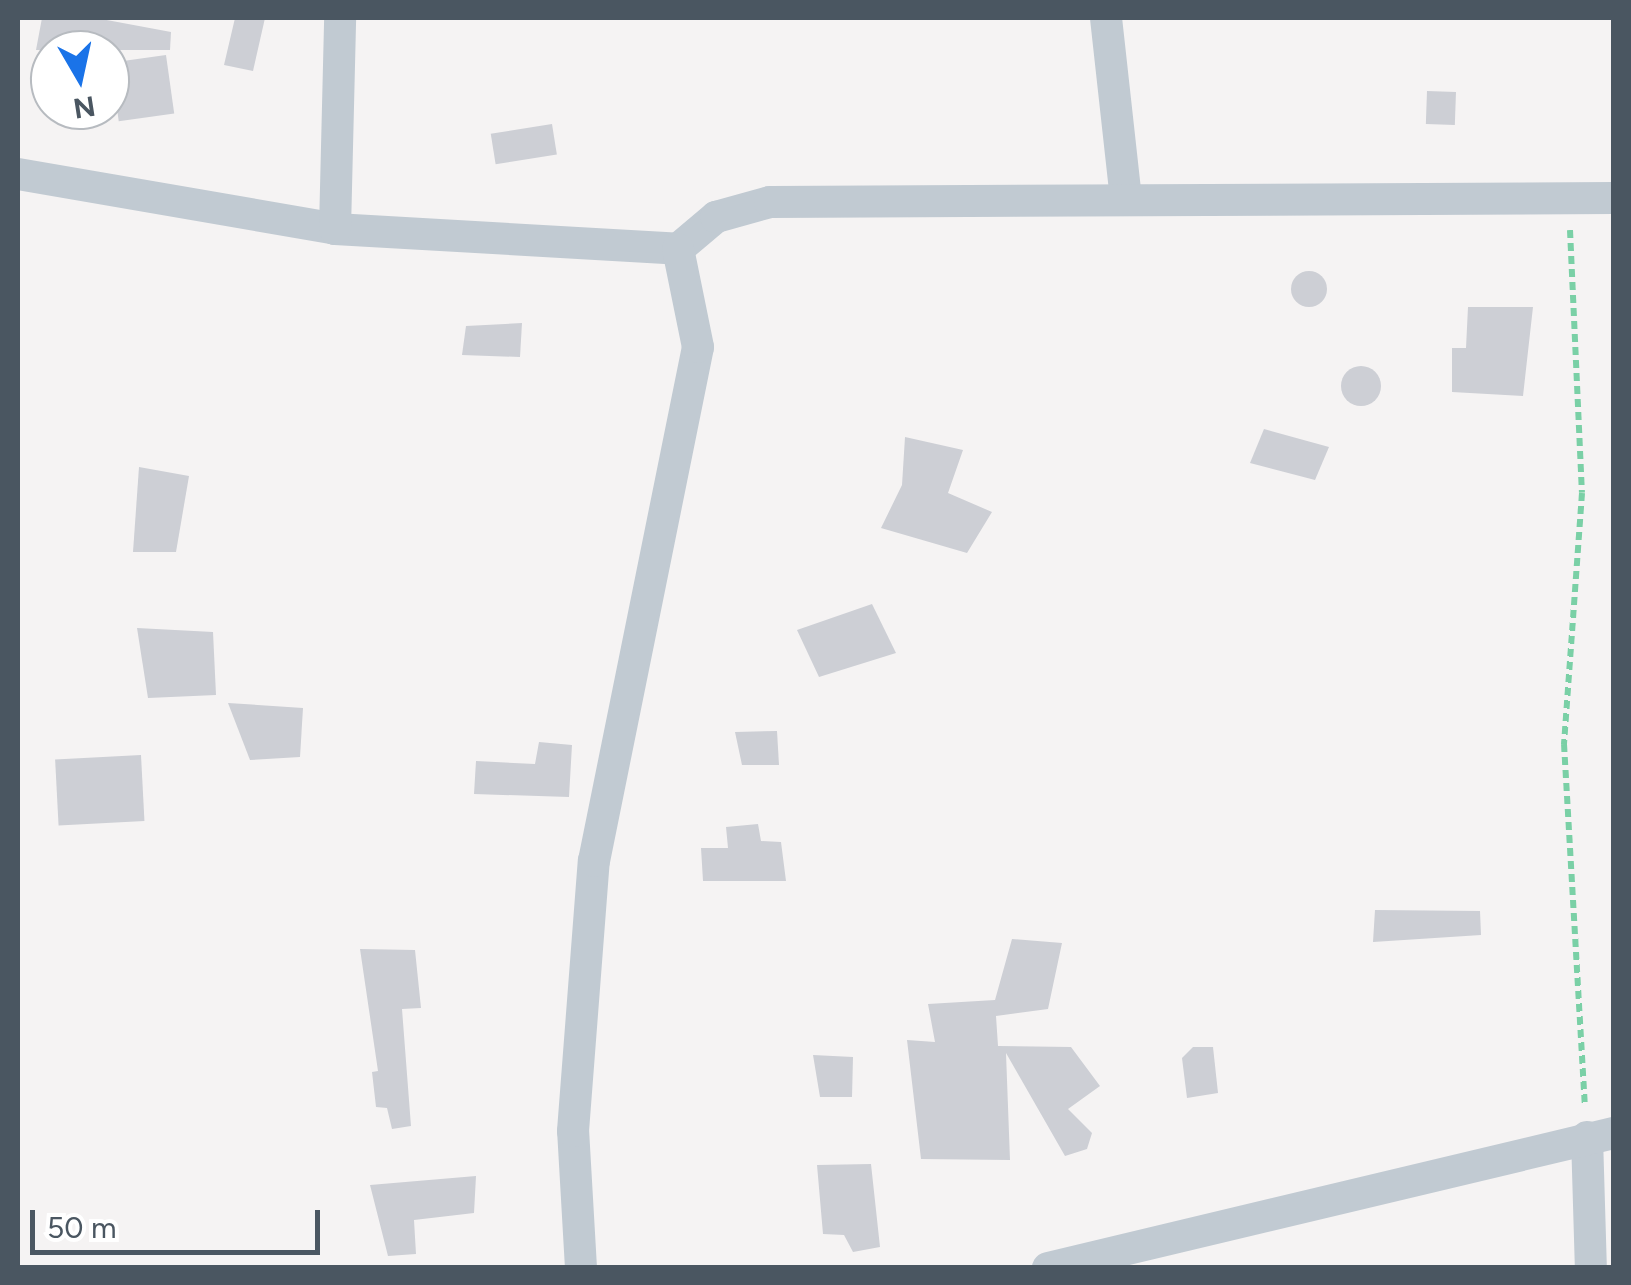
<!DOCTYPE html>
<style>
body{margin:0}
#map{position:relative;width:1631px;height:1285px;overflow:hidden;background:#f5f3f3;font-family:Figtree,sans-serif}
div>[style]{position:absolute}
.building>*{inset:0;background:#cdcfd5;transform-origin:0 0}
.round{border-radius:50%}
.path>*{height:6px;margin-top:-3px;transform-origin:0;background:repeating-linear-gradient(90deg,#7ad0a6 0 8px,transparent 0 13px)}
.street>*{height:32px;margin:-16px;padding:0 16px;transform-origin:16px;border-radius:16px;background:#c1cad2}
span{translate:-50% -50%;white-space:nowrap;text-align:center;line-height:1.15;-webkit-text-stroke:8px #fff;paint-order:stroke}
.frame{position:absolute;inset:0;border:20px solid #4a5661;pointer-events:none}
.north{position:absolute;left:30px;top:30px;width:100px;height:100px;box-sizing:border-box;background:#fff;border:2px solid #b7bbc0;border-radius:50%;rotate:171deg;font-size:28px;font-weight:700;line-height:40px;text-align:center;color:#4a5661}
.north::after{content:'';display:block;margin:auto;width:35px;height:45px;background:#1a73e8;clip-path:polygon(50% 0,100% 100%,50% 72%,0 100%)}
.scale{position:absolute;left:30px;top:1210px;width:290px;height:45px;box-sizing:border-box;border:5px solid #4a5661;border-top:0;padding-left:12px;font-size:30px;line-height:35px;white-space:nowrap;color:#4a5661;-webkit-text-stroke:8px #fff;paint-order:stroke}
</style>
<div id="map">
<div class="building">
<i style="clip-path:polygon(42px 18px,96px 18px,171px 32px,170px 50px,36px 50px)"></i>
<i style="clip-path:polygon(235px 18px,265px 18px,253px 71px,224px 65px)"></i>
<i style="left:166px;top:55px;width:59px;height:56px;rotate:82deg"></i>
<i style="left:1427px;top:91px;width:29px;height:33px;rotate:2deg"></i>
<i style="left:552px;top:124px;width:31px;height:62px;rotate:81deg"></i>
<i class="round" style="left:1291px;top:271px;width:36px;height:36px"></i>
<i style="clip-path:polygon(1468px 307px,1533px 307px,1523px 396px,1452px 392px,1452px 348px,1466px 348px)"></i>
<i style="clip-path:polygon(522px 323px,520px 357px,462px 355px,466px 326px)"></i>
<i class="round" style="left:1341px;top:366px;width:40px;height:40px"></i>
<i style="clip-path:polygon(1264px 429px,1329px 447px,1315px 480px,1250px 463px)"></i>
<i style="clip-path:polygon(905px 437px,963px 450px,948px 493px,992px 512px,967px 553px,881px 528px,902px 485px)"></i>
<i style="clip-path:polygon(139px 467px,189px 476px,176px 552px,133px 552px)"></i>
<i style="clip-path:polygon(872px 604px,896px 653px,819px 677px,797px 630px)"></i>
<i style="clip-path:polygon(137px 628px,213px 632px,216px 695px,148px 698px)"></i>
<i style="clip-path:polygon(228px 703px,303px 708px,300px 757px,250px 760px)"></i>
<i style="clip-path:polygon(777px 731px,779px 765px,742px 765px,735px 732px)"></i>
<i style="clip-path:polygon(539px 742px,572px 745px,569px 797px,474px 794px,476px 761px,535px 764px)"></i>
<i style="left:141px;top:755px;width:66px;height:86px;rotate:87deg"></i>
<i style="clip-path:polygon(758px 824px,761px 841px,781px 842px,786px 881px,703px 881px,701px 848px,728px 848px,726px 827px)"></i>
<i style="clip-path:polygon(1375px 910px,1480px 911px,1481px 935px,1373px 942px)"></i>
<i style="clip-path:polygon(1012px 939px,1062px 943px,1048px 1009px,996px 1016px,998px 1046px,1071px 1047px,1100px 1086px,1068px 1109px,1092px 1133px,1087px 1149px,1065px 1156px,1006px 1053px,1010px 1160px,921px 1159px,907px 1040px,935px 1042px,928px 1004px,995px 1000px)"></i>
<i style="clip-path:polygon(360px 949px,415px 950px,421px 1008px,402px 1009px,411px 1126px,392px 1129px,387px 1108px,376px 1107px,372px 1072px,378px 1071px)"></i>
<i style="clip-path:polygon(1193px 1047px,1213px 1047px,1218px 1093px,1187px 1098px,1182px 1058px)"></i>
<i style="clip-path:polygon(813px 1055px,853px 1057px,852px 1097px,820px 1097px)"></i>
<i style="clip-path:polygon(871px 1164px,880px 1247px,853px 1252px,844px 1235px,823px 1234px,817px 1165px)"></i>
<i style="clip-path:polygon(476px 1176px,474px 1213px,414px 1220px,416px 1254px,388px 1256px,370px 1185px)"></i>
</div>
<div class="path">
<i style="left:1570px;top:230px;width:263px;rotate:87.4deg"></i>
<i style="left:1582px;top:493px;width:252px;rotate:94.1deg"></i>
<i style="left:1564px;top:744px;width:363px;rotate:86.7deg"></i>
</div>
<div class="street">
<i style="left:1106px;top:18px;width:182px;rotate:83.7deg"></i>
<i style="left:18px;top:174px;width:322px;rotate:9.8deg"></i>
<i style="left:335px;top:229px;width:344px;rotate:3.3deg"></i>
<i style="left:678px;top:249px;width:50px;rotate:-40.1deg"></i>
<i style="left:716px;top:217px;width:56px;rotate:-15.5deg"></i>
<i style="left:770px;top:202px;width:844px;rotate:-0.27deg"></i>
<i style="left:335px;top:229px;width:211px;rotate:-88.6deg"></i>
<i style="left:1587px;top:1137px;width:131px;rotate:88.3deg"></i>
<i style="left:581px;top:1268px;width:137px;rotate:-93.3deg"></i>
<i style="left:573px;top:1131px;width:271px;rotate:-85.6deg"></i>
<i style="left:594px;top:861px;width:524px;rotate:-78.56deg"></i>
<i style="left:698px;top:347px;width:100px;rotate:-101.5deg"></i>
<i style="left:1048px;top:1268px;width:582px;rotate:-13.42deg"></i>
</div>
<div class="frame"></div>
<div class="north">N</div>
<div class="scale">50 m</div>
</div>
